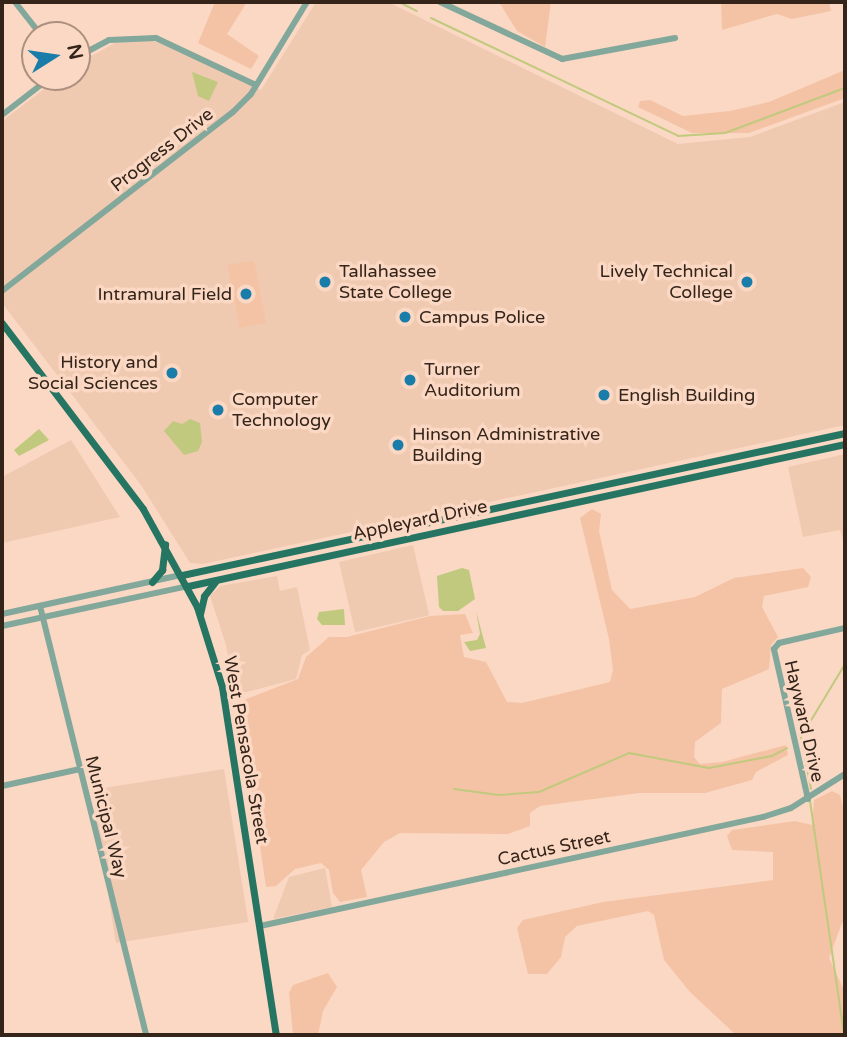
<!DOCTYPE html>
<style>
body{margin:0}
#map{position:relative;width:847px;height:1037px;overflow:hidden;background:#fbd8c3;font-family:"Varela Round",sans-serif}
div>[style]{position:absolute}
.built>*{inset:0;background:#f0c9b1;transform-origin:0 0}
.green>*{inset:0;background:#f4c3a5;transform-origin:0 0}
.water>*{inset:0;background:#c1c97e}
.stream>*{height:2px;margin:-1px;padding:0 1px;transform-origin:1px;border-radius:1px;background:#c1c97e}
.minor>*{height:6px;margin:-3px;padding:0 3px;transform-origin:3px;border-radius:3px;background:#82a79b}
.major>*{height:7px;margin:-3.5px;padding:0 3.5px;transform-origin:3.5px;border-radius:3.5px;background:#257562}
.dots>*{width:19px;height:19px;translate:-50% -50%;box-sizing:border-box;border:4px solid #fbd8c3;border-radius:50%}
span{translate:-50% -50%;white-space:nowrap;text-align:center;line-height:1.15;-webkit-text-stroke:7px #fbd8c3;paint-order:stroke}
.street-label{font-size:18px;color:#34241a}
.poi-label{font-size:18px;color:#34241a}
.left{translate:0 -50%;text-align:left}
.right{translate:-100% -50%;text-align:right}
.frame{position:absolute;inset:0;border:4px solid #34241a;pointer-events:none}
.north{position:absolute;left:21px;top:21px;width:70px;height:70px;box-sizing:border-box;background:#fbd8c3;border:2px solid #ab907f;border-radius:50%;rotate:78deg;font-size:19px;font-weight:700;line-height:28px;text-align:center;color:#34241a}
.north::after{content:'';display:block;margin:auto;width:24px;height:32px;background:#1a7da9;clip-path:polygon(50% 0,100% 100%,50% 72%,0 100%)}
</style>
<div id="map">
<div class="built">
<i style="clip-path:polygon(316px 2px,388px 2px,678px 144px,750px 137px,845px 102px,845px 425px,203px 564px,190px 563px,141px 485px,2px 303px,2px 121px,60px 77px,77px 77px,77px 64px,115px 43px,145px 40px,168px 44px,261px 90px)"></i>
<i style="clip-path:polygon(71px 440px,120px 517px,2px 543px,2px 477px)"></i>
<i style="clip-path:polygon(845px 454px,845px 546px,840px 530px,803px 537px,788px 467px)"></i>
<i style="left:413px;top:545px;width:72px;height:76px;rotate:77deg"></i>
<i style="clip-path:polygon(277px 576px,280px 591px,297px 587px,310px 650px,302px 655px,296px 679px,235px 695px,226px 645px,210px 596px,220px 586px)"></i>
<i style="left:224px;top:769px;width:155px;height:134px;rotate:81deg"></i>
<i style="clip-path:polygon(325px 868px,332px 907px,273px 919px,289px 877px)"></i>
</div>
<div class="green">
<i style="clip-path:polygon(215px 2px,247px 2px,227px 34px,259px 56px,251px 69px,198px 43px)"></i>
<i style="clip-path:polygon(499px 2px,551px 2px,545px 47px,517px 31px)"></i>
<i style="clip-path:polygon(721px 2px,829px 2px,831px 11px,792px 19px,777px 14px,722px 30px)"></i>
<i style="clip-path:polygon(845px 70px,845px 98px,749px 133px,692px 133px,638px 107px,640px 101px,650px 100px,683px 116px,730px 111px,769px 102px)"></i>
<i style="left:254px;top:260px;width:64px;height:27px;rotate:79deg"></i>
<i style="clip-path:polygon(592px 509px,601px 514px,599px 531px,612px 590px,630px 609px,695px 597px,734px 578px,803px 568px,811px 577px,808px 587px,764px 596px,762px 607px,778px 637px,771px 645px,769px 669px,722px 689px,721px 723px,695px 742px,694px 757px,700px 764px,722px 762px,786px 745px,788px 755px,756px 772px,752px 780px,705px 793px,639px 793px,540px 806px,530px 813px,530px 826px,508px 834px,400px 833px,384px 842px,361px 870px,367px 897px,340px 902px,333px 893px,329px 870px,321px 863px,295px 869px,276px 886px,266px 887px,240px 711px,246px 699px,298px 679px,306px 657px,329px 637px,347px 637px,430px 616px,465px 614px,473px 633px,460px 635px,464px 657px,486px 662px,507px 702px,522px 703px,610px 682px,613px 670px,609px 639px,580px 518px)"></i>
<i style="clip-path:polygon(832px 791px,840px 795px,844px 811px,845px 924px,842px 923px,829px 958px,845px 992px,845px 1035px,736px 1035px,690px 992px,664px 960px,654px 915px,648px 911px,577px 926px,565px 937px,561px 957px,547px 974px,528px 974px,517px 928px,523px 920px,603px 902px,773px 880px,773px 852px,732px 850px,727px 836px,732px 830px,795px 821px,812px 825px,814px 800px)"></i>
<i style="clip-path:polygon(328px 973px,337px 987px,323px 1011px,318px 1035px,293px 1035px,289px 993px,293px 985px)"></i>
</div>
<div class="water">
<i style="clip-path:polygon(192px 72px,218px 82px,209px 101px,198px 96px)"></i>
<i style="clip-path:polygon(190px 419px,200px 423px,202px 442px,198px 451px,184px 455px,164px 431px,173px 421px,182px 424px)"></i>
<i style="clip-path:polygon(39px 429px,49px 440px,19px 456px,14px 450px)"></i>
<i style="clip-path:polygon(462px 568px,469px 570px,475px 599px,458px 611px,443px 611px,439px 607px,437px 576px)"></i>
<i style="clip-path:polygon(344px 609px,345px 625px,322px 625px,317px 619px,319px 612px)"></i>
<i style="clip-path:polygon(476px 611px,486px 648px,470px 651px,464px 642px,477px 640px,480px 634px)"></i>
</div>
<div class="stream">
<i style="left:399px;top:2px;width:20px;rotate:27deg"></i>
<i style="left:431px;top:18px;width:274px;rotate:25.5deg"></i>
<i style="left:678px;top:136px;width:47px;rotate:-3.7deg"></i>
<i style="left:725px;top:133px;width:128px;rotate:-20.6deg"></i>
<i style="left:454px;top:789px;width:45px;rotate:7.6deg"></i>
<i style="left:499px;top:795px;width:40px;rotate:-4.3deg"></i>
<i style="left:539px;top:792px;width:98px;rotate:-23.4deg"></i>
<i style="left:629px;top:753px;width:81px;rotate:10.6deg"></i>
<i style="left:709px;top:768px;width:64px;rotate:-10.8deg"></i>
<i style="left:772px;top:756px;width:17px;rotate:-28deg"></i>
<i style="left:811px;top:789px;width:53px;rotate:-100.9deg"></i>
<i style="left:801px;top:737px;width:85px;rotate:-58.9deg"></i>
<i style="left:810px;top:801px;width:236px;rotate:81.7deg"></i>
</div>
<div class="minor">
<i style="left:15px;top:2px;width:42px;rotate:51.8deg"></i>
<i style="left:440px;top:2px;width:135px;rotate:25deg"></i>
<i style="left:562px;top:59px;width:115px;rotate:-10.5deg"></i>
<i style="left:77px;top:57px;width:36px;rotate:-28deg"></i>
<i style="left:109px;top:40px;width:47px;rotate:-2.4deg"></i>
<i style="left:156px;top:38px;width:110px;rotate:25.2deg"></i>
<i style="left:2px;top:115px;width:62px;rotate:-37.8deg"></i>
<i style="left:2px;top:291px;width:292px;rotate:-37.8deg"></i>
<i style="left:233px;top:112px;width:25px;rotate:-45deg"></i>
<i style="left:251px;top:94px;width:108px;rotate:-58.7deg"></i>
<i style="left:40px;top:606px;width:442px;rotate:76.1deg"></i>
<i style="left:2px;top:614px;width:183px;rotate:-12.3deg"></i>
<i style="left:2px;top:626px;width:190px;rotate:-12.1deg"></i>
<i style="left:2px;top:786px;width:80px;rotate:-12.3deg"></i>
<i style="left:808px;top:799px;width:154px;rotate:-102.8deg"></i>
<i style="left:774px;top:649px;width:8px;rotate:-50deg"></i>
<i style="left:779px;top:643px;width:68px;rotate:-12.8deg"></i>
<i style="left:260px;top:926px;width:515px;rotate:-12.23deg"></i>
<i style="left:763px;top:817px;width:29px;rotate:-18deg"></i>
<i style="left:791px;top:808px;width:64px;rotate:-32.2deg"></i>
</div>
<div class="major">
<i style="left:2px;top:323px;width:233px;rotate:52.8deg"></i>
<i style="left:143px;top:509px;width:112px;rotate:61.1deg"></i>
<i style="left:197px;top:607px;width:84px;rotate:72.6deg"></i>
<i style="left:222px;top:687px;width:352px;rotate:81.2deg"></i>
<i style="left:182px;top:575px;width:678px;rotate:-12.09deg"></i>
<i style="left:152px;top:582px;width:16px;rotate:-50deg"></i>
<i style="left:162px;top:570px;width:26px;rotate:-83deg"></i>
<i style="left:188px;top:586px;width:672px;rotate:-12.2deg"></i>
<i style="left:200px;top:614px;width:18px;rotate:-77deg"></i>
<i style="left:204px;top:596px;width:18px;rotate:-52deg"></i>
</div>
<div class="dots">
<i style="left:325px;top:282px;background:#1a7da9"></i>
<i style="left:747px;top:282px;background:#1a7da9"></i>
<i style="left:246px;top:294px;background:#1a7da9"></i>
<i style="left:405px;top:317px;background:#1a7da9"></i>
<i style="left:172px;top:373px;background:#1a7da9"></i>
<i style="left:410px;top:380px;background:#1a7da9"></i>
<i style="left:604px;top:395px;background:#1a7da9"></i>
<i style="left:218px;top:410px;background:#1a7da9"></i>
<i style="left:398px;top:445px;background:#1a7da9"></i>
</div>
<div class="street-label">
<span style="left:162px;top:150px;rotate:-38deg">Progress Drive</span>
<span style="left:420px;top:520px;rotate:-12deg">Appleyard Drive</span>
<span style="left:804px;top:721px;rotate:77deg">Hayward Drive</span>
<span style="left:246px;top:750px;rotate:80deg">West Pensacola Street</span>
<span style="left:106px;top:817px;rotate:76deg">Municipal Way</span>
<span style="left:554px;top:848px;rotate:-12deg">Cactus Street</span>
</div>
<div class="poi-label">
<span class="left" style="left:339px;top:282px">Tallahassee<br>State College</span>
<span class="right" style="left:733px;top:282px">Lively Technical<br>College</span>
<span class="right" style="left:232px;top:294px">Intramural Field</span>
<span class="left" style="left:419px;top:317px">Campus Police</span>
<span class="right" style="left:158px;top:373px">History and<br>Social Sciences</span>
<span class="left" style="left:424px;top:380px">Turner<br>Auditorium</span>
<span class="left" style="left:618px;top:395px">English Building</span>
<span class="left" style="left:232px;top:410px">Computer<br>Technology</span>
<span class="left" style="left:412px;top:445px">Hinson Administrative<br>Building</span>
</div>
<div class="frame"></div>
<div class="north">N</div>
</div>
